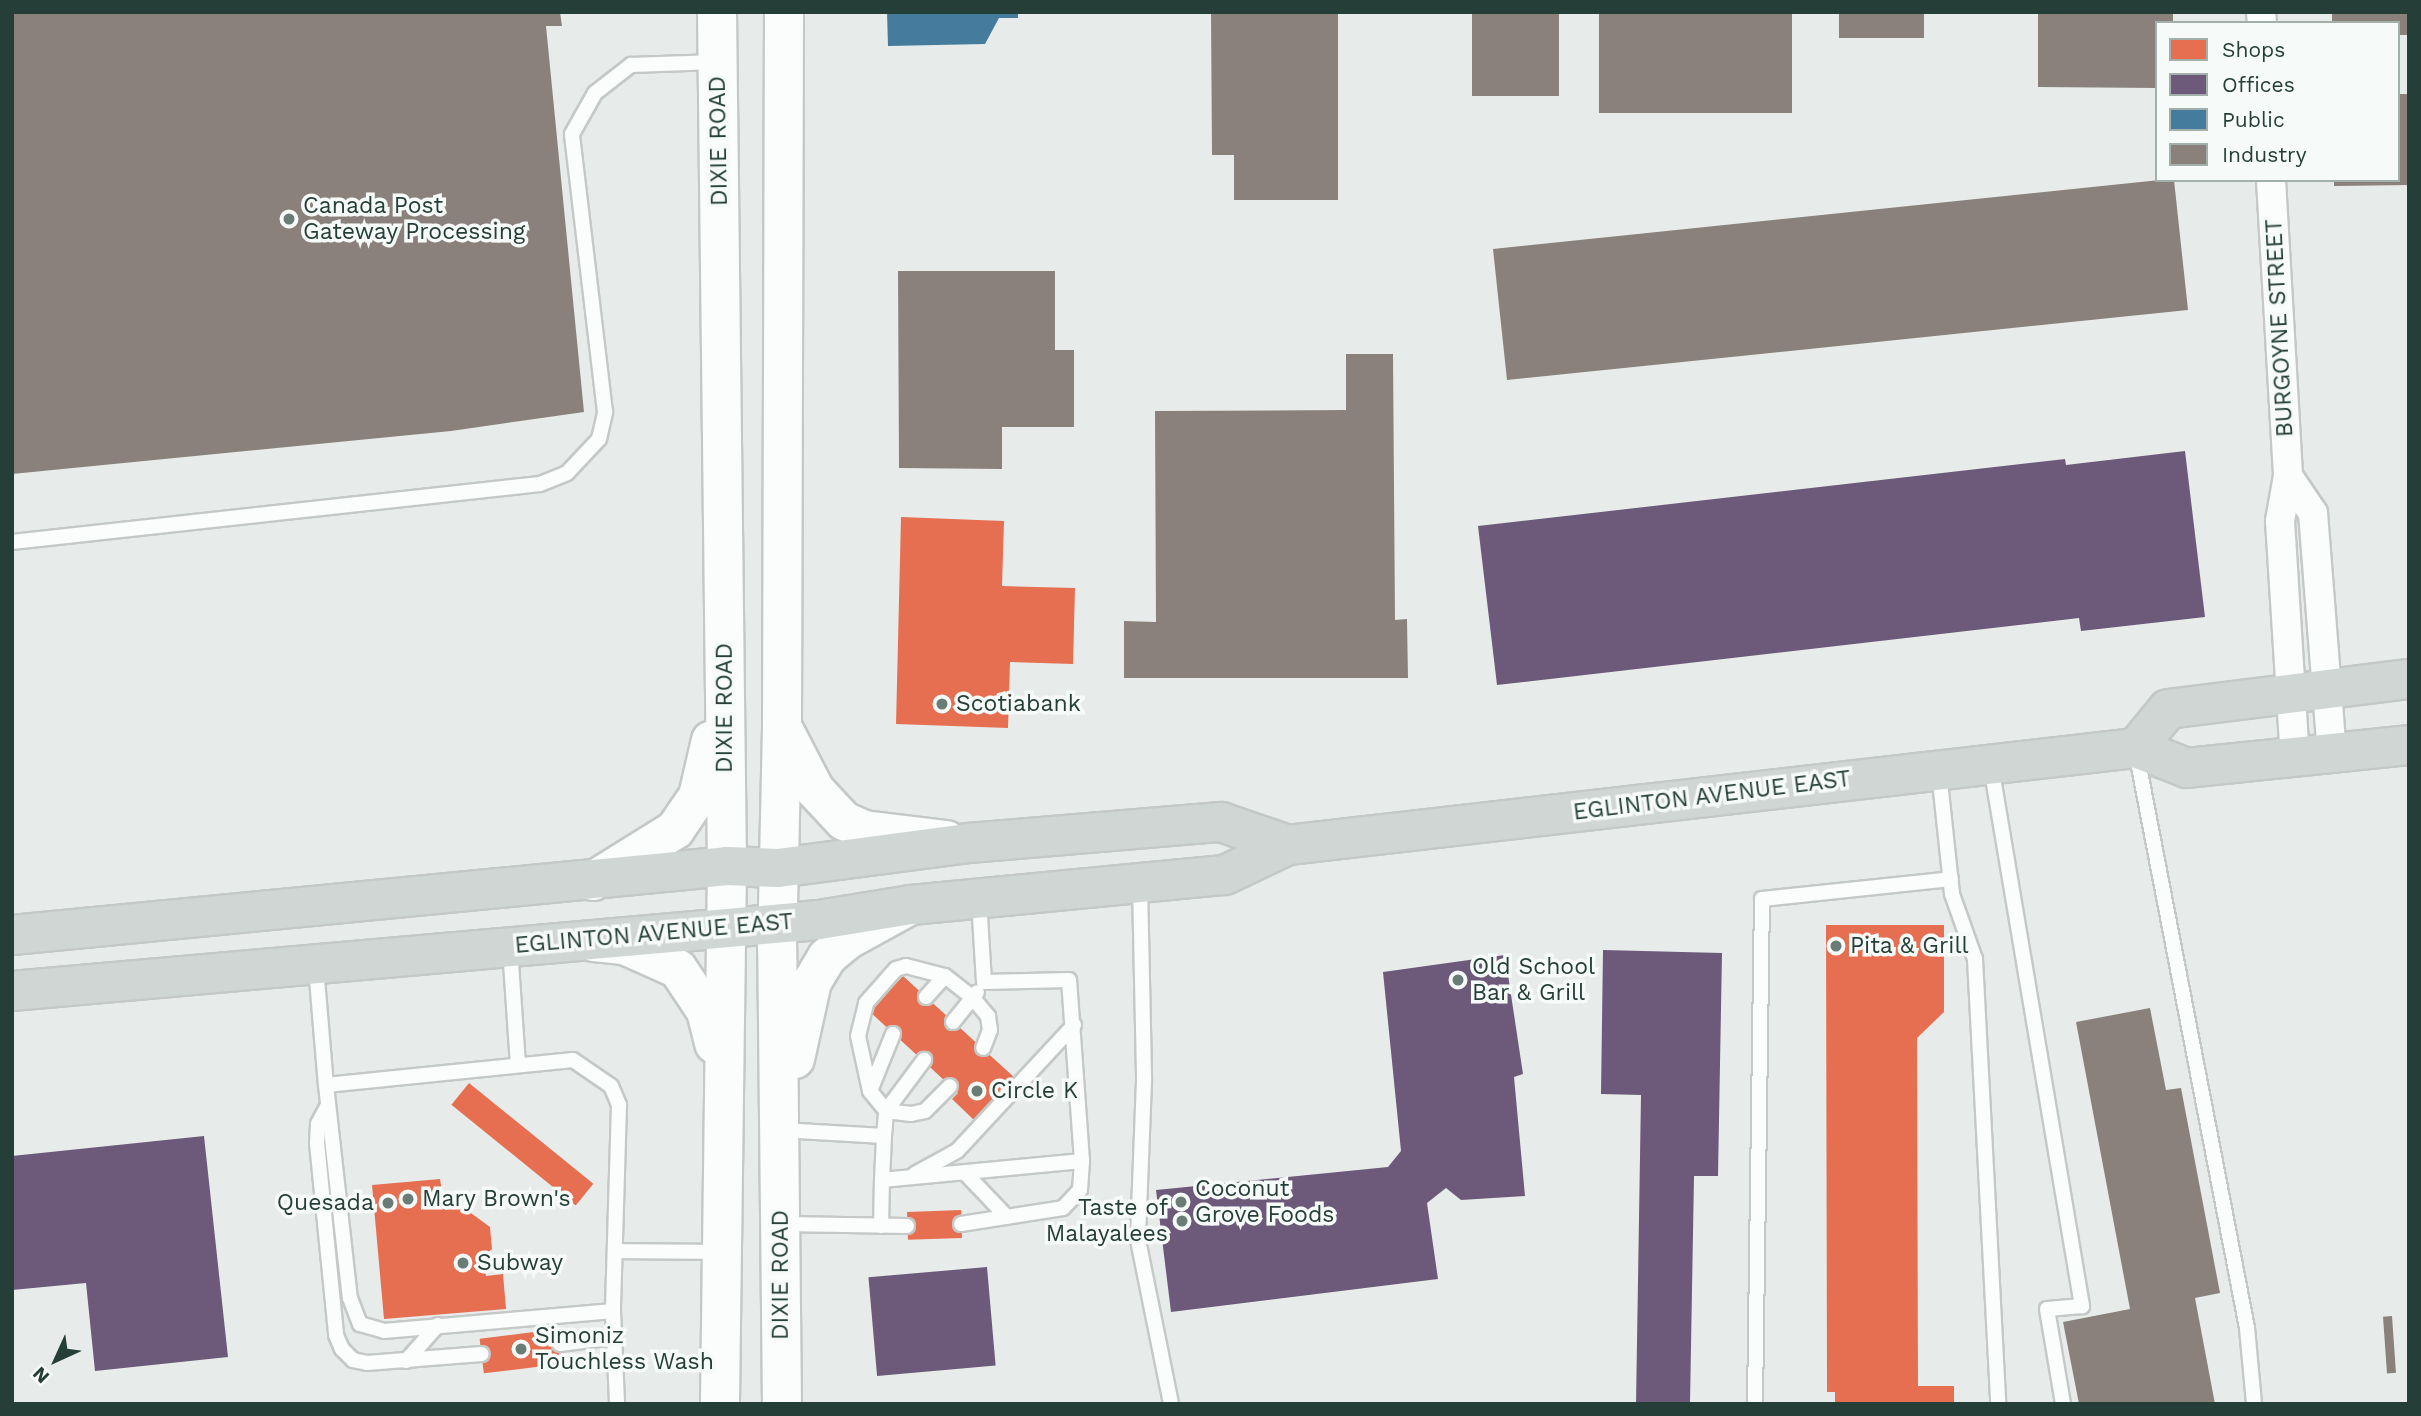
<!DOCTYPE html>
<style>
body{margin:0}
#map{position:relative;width:2421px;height:1416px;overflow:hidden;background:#e7ecea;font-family:"Work Sans",sans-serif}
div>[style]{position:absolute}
.shops>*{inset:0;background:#e76f51;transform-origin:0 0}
.offices>*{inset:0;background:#6d597a;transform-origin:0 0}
.public>*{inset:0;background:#457b9d}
.industry>*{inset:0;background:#8a817c;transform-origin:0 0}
.roads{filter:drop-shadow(2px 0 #c4c9c7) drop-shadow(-2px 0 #c4c9c7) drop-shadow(0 2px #c4c9c7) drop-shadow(0 -2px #c4c9c7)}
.lane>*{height:14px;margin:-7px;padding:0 7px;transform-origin:7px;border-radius:7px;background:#fbfcfc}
.street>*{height:28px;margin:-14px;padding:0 14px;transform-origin:14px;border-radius:14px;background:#fbfcfc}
.secondary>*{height:38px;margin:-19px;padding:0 19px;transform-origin:19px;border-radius:19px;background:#fbfcfc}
.primary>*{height:38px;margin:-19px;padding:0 19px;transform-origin:19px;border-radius:19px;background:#cfd6d4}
.dots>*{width:19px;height:19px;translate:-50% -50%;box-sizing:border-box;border:4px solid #f6faf8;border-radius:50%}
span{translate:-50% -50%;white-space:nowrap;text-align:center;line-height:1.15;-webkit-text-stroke:7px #f6faf8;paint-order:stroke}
.street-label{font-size:23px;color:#253f38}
.poi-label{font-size:23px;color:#253f38}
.left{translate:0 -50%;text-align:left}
.right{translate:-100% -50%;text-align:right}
.frame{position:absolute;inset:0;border:14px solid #253f38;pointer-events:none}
.legend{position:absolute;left:2155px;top:21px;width:245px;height:161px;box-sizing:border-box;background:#f6faf8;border:2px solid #a2afab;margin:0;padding:9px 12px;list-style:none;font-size:21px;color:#253f38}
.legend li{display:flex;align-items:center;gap:14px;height:35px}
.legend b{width:35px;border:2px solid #a2afab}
.north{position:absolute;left:21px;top:1325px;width:70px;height:70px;-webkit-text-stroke:5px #f6faf8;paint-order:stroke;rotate:225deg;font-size:19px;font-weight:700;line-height:28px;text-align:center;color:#253f38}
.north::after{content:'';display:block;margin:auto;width:24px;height:32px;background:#253f38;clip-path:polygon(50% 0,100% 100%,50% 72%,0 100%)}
</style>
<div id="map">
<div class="shops">
<i style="clip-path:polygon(901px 517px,1004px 521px,1002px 586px,1075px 588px,1073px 664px,1010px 662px,1008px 728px,896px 724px)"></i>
<i style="clip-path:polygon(1826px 925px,1944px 925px,1944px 1012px,1917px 1038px,1918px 1386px,1954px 1386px,1954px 1404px,1835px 1404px,1835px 1392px,1827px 1392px)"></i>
<i style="clip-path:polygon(903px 976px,1015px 1078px,975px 1121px,952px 1099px,958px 1093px,869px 1011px)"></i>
<i style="left:469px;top:1083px;width:160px;height:28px;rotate:39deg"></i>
<i style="clip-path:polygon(440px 1179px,445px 1210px,464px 1208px,490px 1227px,492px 1249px,484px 1256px,486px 1276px,503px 1274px,506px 1309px,384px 1319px,372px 1185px)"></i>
<i style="left:961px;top:1210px;width:28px;height:54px;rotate:88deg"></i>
<i style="left:558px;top:1329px;width:35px;height:79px;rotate:83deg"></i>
</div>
<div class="offices">
<i style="clip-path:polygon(2185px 451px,2205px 617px,2081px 631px,2079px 618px,1497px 685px,1478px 526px,2065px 459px,2066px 465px)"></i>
<i style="clip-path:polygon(1603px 950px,1722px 953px,1718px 1176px,1694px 1176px,1690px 1404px,1636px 1404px,1641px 1095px,1601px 1094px)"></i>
<i style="clip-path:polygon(1505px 955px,1523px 1074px,1514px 1077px,1525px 1196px,1461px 1200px,1446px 1188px,1427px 1203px,1438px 1279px,1171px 1312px,1156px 1190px,1388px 1167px,1401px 1151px,1383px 972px)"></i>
<i style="clip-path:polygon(204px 1136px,228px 1357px,95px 1371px,86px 1283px,12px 1290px,12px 1156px)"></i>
<i style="left:987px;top:1267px;width:99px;height:119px;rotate:85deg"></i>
</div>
<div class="public">
<i style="clip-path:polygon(887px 12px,1018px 12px,1018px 18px,999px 18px,985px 44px,888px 46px)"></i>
</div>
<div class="industry">
<i style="clip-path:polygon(12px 12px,560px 12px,562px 26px,546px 26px,584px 412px,451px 431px,12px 474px)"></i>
<i style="clip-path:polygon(1211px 12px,1338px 12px,1338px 200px,1234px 200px,1234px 155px,1212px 155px)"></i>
<i style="left:1472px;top:12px;width:87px;height:84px"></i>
<i style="left:1599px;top:12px;width:193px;height:101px"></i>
<i style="left:1839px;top:12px;width:85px;height:26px"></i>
<i style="clip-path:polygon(2038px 12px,2173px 12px,2173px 23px,2157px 23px,2157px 88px,2038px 87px)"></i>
<i style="clip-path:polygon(2332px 12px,2409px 12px,2409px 35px,2398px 35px,2398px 23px,2332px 23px)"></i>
<i style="clip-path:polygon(2398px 94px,2409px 94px,2409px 185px,2334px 186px,2334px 180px,2398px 180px)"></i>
<i style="clip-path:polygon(2160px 180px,2174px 180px,2188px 310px,1507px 380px,1493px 249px)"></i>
<i style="clip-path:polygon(898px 271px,1055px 271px,1055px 350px,1074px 350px,1074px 427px,1002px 427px,1002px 469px,899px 468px)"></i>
<i style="clip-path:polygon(1346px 354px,1393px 354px,1395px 620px,1407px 619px,1408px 678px,1124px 678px,1124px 621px,1156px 622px,1155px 411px,1346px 410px)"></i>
<i style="clip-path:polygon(2150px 1008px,2166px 1090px,2181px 1088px,2220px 1293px,2195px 1298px,2215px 1404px,2079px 1404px,2063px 1322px,2130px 1309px,2076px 1022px)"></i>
<i style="left:2392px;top:1316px;width:57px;height:9px;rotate:86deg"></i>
</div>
<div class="roads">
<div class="lane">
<i style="left:12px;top:542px;width:531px;rotate:-6.27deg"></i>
<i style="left:540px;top:484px;width:29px;rotate:-22deg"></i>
<i style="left:567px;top:473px;width:47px;rotate:-46.7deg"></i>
<i style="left:599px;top:439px;width:28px;rotate:-77deg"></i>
<i style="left:605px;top:412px;width:280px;rotate:-96.8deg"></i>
<i style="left:572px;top:134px;width:47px;rotate:-60.7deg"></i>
<i style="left:595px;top:93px;width:46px;rotate:-37.9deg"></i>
<i style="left:631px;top:65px;width:86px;rotate:-2deg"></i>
<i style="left:2136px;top:751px;width:588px;rotate:79.11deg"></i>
<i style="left:2247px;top:1328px;width:76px;rotate:84.7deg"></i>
<i style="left:1991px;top:766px;width:548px;rotate:80.43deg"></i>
<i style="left:2082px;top:1306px;width:35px;rotate:175deg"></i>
<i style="left:2047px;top:1309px;width:96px;rotate:80.4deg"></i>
<i style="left:1939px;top:772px;width:123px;rotate:83.9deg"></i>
<i style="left:1952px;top:894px;width:69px;rotate:70.5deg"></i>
<i style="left:1975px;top:959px;width:446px;rotate:87deg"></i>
<i style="left:1140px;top:884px;width:197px;rotate:88.8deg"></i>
<i style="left:1144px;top:1081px;width:159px;rotate:92.2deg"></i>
<i style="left:1138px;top:1240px;width:167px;rotate:78.6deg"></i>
<i style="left:510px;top:948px;width:117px;rotate:86.1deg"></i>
<i style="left:316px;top:967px;width:118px;rotate:85.2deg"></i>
<i style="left:326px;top:1085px;width:248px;rotate:-5.8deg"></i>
<i style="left:573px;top:1060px;width:46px;rotate:34.4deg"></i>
<i style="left:611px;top:1086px;width:21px;rotate:67deg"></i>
<i style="left:619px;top:1105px;width:206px;rotate:91.7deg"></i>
<i style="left:613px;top:1311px;width:93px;rotate:87.5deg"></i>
<i style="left:926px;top:997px;width:28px;rotate:-48deg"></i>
<i style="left:945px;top:976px;width:34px;rotate:38deg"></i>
<i style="left:972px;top:997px;width:25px;rotate:50deg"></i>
<i style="left:988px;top:1016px;width:14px;rotate:82deg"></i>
<i style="left:990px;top:1030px;width:19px;rotate:111deg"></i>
<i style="left:953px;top:1022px;width:38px;rotate:-51deg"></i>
<i style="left:893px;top:1034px;width:61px;rotate:112deg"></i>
<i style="left:870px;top:1091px;width:26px;rotate:51deg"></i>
<i style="left:886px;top:1111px;width:64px;rotate:-53.3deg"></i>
<i style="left:326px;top:1085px;width:214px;rotate:83.6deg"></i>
<i style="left:350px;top:1298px;width:28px;rotate:69deg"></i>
<i style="left:360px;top:1324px;width:25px;rotate:16deg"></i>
<i style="left:384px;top:1331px;width:230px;rotate:-5deg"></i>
<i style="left:870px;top:1091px;width:56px;rotate:-102.3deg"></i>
<i style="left:858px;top:1036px;width:34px;rotate:-76deg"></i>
<i style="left:866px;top:1003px;width:45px;rotate:-48.6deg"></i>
<i style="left:896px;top:969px;width:10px;rotate:-17deg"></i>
<i style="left:906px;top:966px;width:40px;rotate:14.4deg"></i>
<i style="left:328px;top:1105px;width:21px;rotate:118deg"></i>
<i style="left:318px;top:1124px;width:19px;rotate:93deg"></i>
<i style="left:317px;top:1143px;width:193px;rotate:84.3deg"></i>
<i style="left:336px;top:1335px;width:15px;rotate:67deg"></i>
<i style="left:342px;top:1349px;width:16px;rotate:45deg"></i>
<i style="left:353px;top:1360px;width:14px;rotate:12deg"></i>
<i style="left:367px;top:1363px;width:115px;rotate:-4.5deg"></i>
<i style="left:781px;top:1130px;width:103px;rotate:3.3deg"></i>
<i style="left:884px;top:1136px;width:44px;rotate:92.6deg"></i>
<i style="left:882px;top:1180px;width:201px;rotate:-5.4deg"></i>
<i style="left:1082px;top:1161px;width:181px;rotate:-94.1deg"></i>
<i style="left:1069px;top:980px;width:85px;rotate:178.7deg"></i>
<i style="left:984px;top:982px;width:81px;rotate:-93.5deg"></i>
<i style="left:884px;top:1136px;width:25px;rotate:-85deg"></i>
<i style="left:886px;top:1111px;width:25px;rotate:7deg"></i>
<i style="left:911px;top:1114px;width:14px;rotate:-12deg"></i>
<i style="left:925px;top:1111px;width:35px;rotate:-45deg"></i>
<i style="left:915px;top:1174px;width:48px;rotate:-28.7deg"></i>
<i style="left:957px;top:1151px;width:172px;rotate:-47.1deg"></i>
<i style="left:966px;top:1174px;width:59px;rotate:46.4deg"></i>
<i style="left:783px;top:1224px;width:124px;rotate:0.9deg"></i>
<i style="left:961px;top:1224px;width:103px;rotate:-8.9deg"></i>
<i style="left:1063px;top:1208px;width:25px;rotate:-47deg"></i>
<i style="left:1080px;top:1190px;width:29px;rotate:-86deg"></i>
<i style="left:881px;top:1226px;width:46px;rotate:-88.8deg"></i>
<i style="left:615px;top:1251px;width:107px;rotate:0.5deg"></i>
<i style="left:560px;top:1344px;width:54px;rotate:-7.4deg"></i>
<i style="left:406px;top:1361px;width:48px;rotate:-48.4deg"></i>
<i style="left:1755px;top:1404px;width:505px;rotate:-89.21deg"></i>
<i style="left:1762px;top:899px;width:190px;rotate:-6deg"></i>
</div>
<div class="street">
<i style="left:2261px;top:12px;width:11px;rotate:85deg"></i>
<i style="left:2271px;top:180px;width:296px;rotate:86.7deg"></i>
<i style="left:2288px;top:476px;width:46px;rotate:100.1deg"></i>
<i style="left:2280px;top:521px;width:237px;rotate:86.4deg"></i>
<i style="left:2288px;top:476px;width:45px;rotate:56deg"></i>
<i style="left:2313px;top:513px;width:242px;rotate:85.5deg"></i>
</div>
<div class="secondary">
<i style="left:717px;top:12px;width:854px;rotate:89.33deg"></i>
<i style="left:727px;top:866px;width:538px;rotate:90.75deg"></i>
<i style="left:785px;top:732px;width:65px;rotate:62.7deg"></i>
<i style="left:815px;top:790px;width:42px;rotate:46.9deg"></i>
<i style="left:844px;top:821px;width:22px;rotate:24deg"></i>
<i style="left:864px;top:830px;width:83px;rotate:7deg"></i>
<i style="left:593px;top:881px;width:97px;rotate:-31.9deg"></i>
<i style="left:675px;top:830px;width:41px;rotate:-55.9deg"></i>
<i style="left:698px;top:796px;width:57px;rotate:-76.9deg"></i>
<i style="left:594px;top:942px;width:30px;rotate:6deg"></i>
<i style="left:624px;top:945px;width:59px;rotate:24deg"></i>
<i style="left:678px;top:969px;width:50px;rotate:56.3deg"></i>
<i style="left:706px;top:1011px;width:34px;rotate:76deg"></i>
<i style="left:795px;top:1059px;width:79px;rotate:-77.6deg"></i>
<i style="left:812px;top:982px;width:29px;rotate:-59deg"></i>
<i style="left:827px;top:957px;width:26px;rotate:-40deg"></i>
<i style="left:847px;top:940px;width:73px;rotate:-28.7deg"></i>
<i style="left:782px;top:1404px;width:455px;rotate:-90.6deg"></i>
<i style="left:777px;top:949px;width:223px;rotate:-88.7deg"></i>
<i style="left:782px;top:726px;width:714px;rotate:-89.84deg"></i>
</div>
<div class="primary">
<i style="left:2136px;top:748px;width:50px;rotate:-50.6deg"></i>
<i style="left:2168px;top:709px;width:243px;rotate:-7.1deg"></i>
<i style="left:12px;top:935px;width:718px;rotate:-5.51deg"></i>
<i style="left:727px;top:866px;width:51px;rotate:2.2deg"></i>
<i style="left:778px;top:868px;width:193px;rotate:-7.5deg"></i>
<i style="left:969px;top:843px;width:253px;rotate:-4.8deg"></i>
<i style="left:1221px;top:822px;width:71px;rotate:18.9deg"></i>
<i style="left:12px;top:991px;width:810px;rotate:-5.03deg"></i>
<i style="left:819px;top:920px;width:93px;rotate:-9.3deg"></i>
<i style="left:911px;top:905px;width:315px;rotate:-5.5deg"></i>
<i style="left:1225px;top:875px;width:70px;rotate:-25.5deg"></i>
<i style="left:1288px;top:845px;width:854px;rotate:-6.53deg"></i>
<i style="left:2136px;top:748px;width:55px;rotate:21.4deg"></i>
<i style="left:2187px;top:768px;width:223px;rotate:-5.9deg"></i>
</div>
</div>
<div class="dots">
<i style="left:289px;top:219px;background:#697c76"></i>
<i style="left:942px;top:704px;background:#697c76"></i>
<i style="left:1836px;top:946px;background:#697c76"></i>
<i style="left:1458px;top:980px;background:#697c76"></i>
<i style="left:977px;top:1091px;background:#697c76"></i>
<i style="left:408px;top:1199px;background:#697c76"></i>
<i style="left:1181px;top:1202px;background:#697c76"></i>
<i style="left:388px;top:1203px;background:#697c76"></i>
<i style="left:1182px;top:1221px;background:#697c76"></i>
<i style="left:463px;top:1263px;background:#697c76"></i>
<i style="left:521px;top:1349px;background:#697c76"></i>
</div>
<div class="street-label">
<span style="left:719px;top:141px;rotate:-91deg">DIXIE ROAD</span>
<span style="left:2280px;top:328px;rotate:-93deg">BURGOYNE STREET</span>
<span style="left:725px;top:708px;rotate:-90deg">DIXIE ROAD</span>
<span style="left:1712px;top:796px;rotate:-7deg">EGLINTON AVENUE EAST</span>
<span style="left:654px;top:934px;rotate:-5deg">EGLINTON AVENUE EAST</span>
<span style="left:781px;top:1275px;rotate:-90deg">DIXIE ROAD</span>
</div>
<div class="poi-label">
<span class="left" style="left:303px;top:219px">Canada Post<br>Gateway Processing</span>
<span class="left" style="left:956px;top:704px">Scotiabank</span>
<span class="left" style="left:1850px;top:946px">Pita &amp; Grill</span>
<span class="left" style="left:1472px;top:980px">Old School<br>Bar &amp; Grill</span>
<span class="left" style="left:991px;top:1091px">Circle K</span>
<span class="left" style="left:1195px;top:1202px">Coconut<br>Grove Foods</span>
<span class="left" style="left:422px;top:1199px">Mary Brown's</span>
<span class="right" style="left:374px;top:1203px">Quesada</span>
<span class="right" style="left:1168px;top:1221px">Taste of<br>Malayalees</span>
<span class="left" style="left:477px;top:1263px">Subway</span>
<span class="left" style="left:535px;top:1349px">Simoniz<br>Touchless Wash</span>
</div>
<div class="frame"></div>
<ul class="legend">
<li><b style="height:19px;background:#e76f51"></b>Shops</li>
<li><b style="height:19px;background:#6d597a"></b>Offices</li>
<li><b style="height:19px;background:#457b9d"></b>Public</li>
<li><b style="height:19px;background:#8a817c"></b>Industry</li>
</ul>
<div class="north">N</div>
</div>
